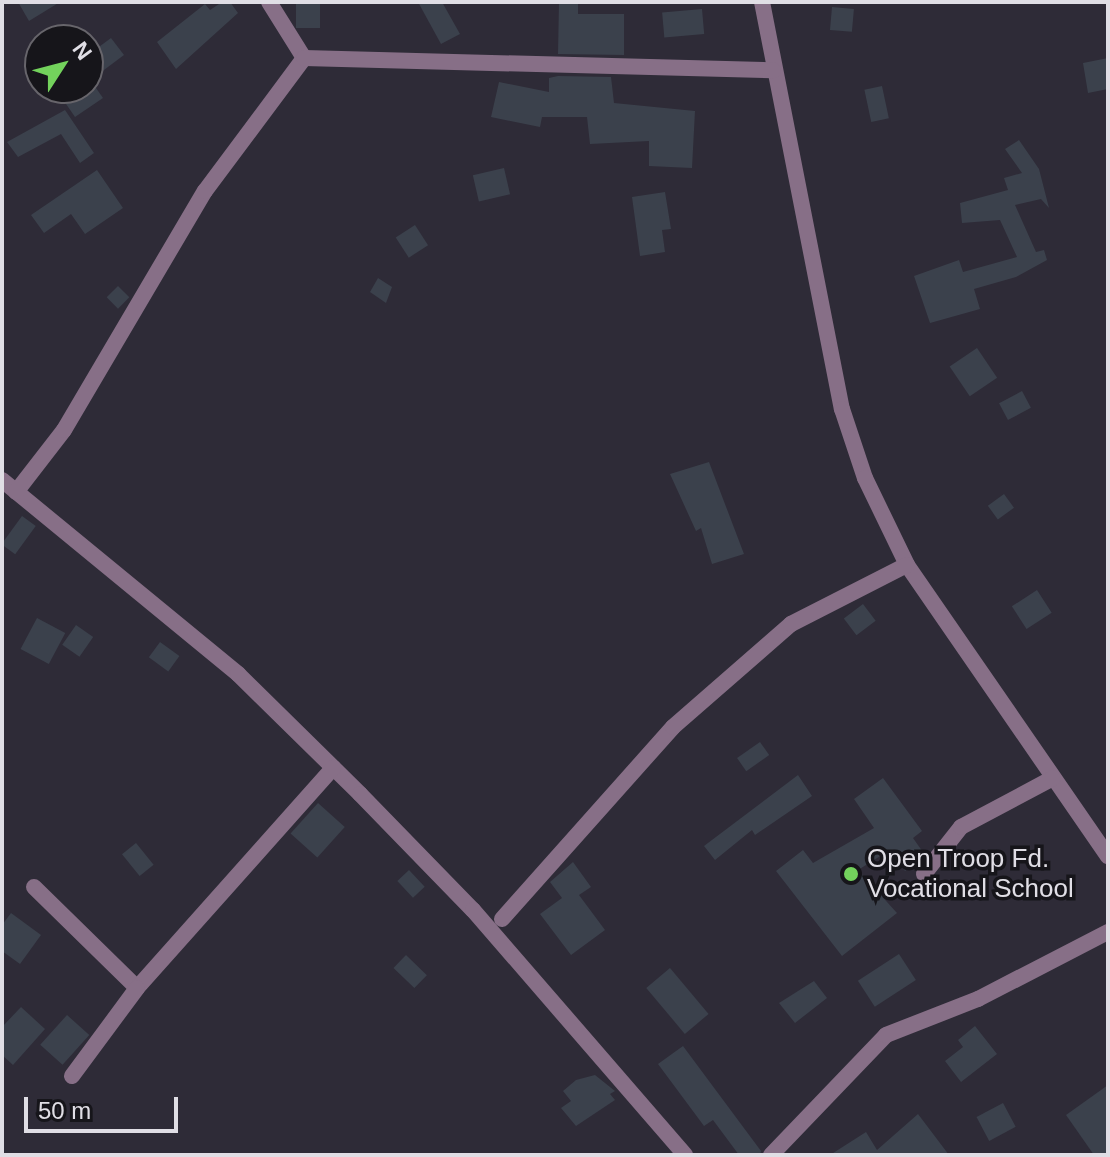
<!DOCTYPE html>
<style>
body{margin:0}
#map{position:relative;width:1110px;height:1157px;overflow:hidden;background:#2e2b37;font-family:Helvetica,sans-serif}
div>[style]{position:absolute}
.building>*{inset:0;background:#3b414c;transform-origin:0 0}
.minor>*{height:16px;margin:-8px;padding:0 8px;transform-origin:8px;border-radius:8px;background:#876f87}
.dots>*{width:22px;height:22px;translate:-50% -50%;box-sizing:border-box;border:4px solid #16151a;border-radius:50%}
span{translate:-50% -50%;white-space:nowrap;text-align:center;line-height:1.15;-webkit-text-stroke:7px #16151a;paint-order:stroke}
.poi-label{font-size:26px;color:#e0dee5}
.left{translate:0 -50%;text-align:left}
.frame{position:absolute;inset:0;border:4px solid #e0dee5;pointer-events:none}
.north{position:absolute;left:24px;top:24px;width:80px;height:80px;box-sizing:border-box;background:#16151a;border:2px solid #67656b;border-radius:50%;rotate:54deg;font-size:22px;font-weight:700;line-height:32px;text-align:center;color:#e0dee5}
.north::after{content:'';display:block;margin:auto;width:28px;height:36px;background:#73d25c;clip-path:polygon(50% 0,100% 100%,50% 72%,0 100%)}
.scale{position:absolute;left:24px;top:1097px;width:154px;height:36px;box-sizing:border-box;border:4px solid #e0dee5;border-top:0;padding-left:10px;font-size:24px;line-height:28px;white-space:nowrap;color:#e0dee5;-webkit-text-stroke:6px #16151a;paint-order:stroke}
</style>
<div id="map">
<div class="building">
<i style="clip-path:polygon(18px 2px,60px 2px,29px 21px)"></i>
<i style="clip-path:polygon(222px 2px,230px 2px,238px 13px,176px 69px,157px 42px,205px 4px,210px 10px)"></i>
<i style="left:296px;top:2px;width:24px;height:26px"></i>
<i style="clip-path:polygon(418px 2px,442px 2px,460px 34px,441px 44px)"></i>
<i style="clip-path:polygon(559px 2px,578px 2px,578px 14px,624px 14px,624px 55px,558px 54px)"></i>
<i style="left:832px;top:7px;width:22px;height:23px;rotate:5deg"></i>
<i style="left:702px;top:9px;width:25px;height:40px;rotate:85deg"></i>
<i style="clip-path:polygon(111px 38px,124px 55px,88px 82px,88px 55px)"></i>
<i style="clip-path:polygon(1108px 58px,1108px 89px,1088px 93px,1083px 63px)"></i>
<i style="clip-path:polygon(558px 76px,611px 77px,614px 103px,695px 111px,692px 168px,649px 166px,649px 141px,590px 144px,587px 117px,542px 117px,540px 127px,491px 117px,499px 82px,549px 92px,549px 78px)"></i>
<i style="left:882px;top:86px;width:33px;height:18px;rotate:78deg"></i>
<i style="clip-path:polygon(55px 88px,96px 88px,103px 98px,75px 117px)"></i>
<i style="clip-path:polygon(65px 110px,94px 153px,80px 163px,61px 134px,18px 157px,7px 142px)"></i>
<i style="clip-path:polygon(1019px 140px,1039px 169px,1049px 208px,1041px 199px,1015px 205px,1036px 252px,1044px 250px,1047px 260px,1016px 277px,974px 289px,980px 309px,930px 323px,914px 276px,959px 260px,963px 272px,1017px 257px,1000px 220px,962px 223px,960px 203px,1008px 190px,1004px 178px,1022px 173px,1005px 149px)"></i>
<i style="left:504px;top:168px;width:27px;height:32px;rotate:77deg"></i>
<i style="clip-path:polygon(97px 170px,123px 208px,85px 234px,71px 214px,44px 233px,31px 215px)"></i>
<i style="clip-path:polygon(665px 192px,671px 229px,662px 230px,665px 252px,640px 256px,632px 197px)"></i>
<i style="left:415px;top:225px;width:24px;height:23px;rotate:57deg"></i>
<i style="clip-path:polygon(378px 278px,392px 287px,386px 303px,370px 292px)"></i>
<i style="left:118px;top:286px;width:16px;height:16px;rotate:45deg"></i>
<i style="left:977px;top:348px;width:36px;height:33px;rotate:56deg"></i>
<i style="left:1022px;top:391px;width:19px;height:26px;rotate:62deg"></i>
<i style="clip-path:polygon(709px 462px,744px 554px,712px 564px,701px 528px,696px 531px,670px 474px)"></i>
<i style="left:1004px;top:494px;width:17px;height:20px;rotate:54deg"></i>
<i style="left:22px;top:516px;width:17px;height:35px;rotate:36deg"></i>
<i style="left:1037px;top:590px;width:27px;height:30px;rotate:57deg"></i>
<i style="left:863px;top:604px;width:21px;height:24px;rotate:53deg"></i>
<i style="left:37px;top:618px;width:32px;height:35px;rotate:28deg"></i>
<i style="left:76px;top:625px;width:21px;height:24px;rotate:35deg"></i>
<i style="left:160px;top:642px;width:24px;height:19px;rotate:36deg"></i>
<i style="left:760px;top:742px;width:16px;height:28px;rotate:55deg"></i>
<i style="clip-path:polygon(798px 775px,812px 796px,755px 835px,752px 830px,715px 860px,704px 846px)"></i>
<i style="clip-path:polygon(883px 778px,922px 831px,913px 838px,925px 855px,905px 871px,890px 850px,858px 870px,897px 913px,842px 956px,776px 871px,803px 850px,813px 863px,874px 828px,854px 799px)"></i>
<i style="left:318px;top:803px;width:36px;height:41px;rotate:42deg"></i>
<i style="left:136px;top:843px;width:28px;height:18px;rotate:51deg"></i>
<i style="clip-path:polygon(573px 862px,591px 887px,579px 895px,605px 930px,571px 955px,540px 914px,562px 898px,550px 882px)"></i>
<i style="left:409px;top:870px;width:23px;height:16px;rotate:47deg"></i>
<i style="clip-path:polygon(11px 913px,41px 935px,20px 964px,2px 951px,2px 925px)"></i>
<i style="left:899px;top:954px;width:31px;height:49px;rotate:57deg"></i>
<i style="left:406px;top:955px;width:29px;height:18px;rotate:44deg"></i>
<i style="left:670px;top:968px;width:60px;height:31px;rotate:50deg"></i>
<i style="clip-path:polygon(814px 981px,827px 998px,795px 1023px,779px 1003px)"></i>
<i style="clip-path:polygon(21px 1007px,45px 1029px,13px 1065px,2px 1055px,2px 1027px)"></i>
<i style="left:67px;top:1015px;width:30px;height:40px;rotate:42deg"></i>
<i style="clip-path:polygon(975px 1026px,997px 1054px,961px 1082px,945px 1061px,963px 1047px,958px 1040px)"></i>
<i style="clip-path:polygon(683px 1046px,761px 1151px,760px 1155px,739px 1155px,713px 1120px,704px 1126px,658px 1064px)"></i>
<i style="clip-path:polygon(595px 1075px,615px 1091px,610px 1094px,615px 1100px,576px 1126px,561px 1108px,571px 1101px,563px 1091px,576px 1080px)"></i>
<i style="clip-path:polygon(1108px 1085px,1108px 1155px,1094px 1155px,1066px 1115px)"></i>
<i style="left:1003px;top:1103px;width:27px;height:30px;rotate:62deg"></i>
<i style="clip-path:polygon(918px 1114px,949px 1155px,830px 1155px,866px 1132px,877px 1150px)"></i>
</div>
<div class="minor">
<i style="left:269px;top:2px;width:66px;rotate:58deg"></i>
<i style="left:762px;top:2px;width:415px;rotate:78.9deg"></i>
<i style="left:842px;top:409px;width:73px;rotate:71.6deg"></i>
<i style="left:865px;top:478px;width:97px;rotate:64.2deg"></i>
<i style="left:907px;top:565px;width:354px;rotate:55.4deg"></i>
<i style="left:2px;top:480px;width:306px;rotate:39.4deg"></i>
<i style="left:238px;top:674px;width:171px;rotate:44.5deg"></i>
<i style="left:360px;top:794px;width:162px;rotate:45.8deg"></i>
<i style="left:473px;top:910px;width:324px;rotate:49.1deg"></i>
<i style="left:16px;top:492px;width:78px;rotate:-52.3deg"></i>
<i style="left:64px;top:430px;width:277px;rotate:-59.5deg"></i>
<i style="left:205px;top:191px;width:166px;rotate:-53.3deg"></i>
<i style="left:304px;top:58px;width:469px;rotate:1.5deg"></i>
<i style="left:924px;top:874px;width:60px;rotate:-51.8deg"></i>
<i style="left:961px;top:827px;width:104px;rotate:-28deg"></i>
<i style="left:34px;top:887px;width:144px;rotate:44.4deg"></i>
<i style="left:137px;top:988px;width:295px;rotate:-48.3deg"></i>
<i style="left:502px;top:919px;width:257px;rotate:-48.3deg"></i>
<i style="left:673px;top:727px;width:157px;rotate:-41.1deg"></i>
<i style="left:791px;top:624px;width:130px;rotate:-27deg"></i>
<i style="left:72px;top:1076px;width:109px;rotate:-53.5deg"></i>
<i style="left:771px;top:1155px;width:166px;rotate:-46.2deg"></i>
<i style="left:886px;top:1035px;width:99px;rotate:-21.4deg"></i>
<i style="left:978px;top:999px;width:146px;rotate:-27.3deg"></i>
</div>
<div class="dots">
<i style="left:851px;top:874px;background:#73d25c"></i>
</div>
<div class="poi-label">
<span class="left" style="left:867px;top:874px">Open Troop Fd.<br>Vocational School</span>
</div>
<div class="frame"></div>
<div class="north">N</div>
<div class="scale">50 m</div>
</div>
